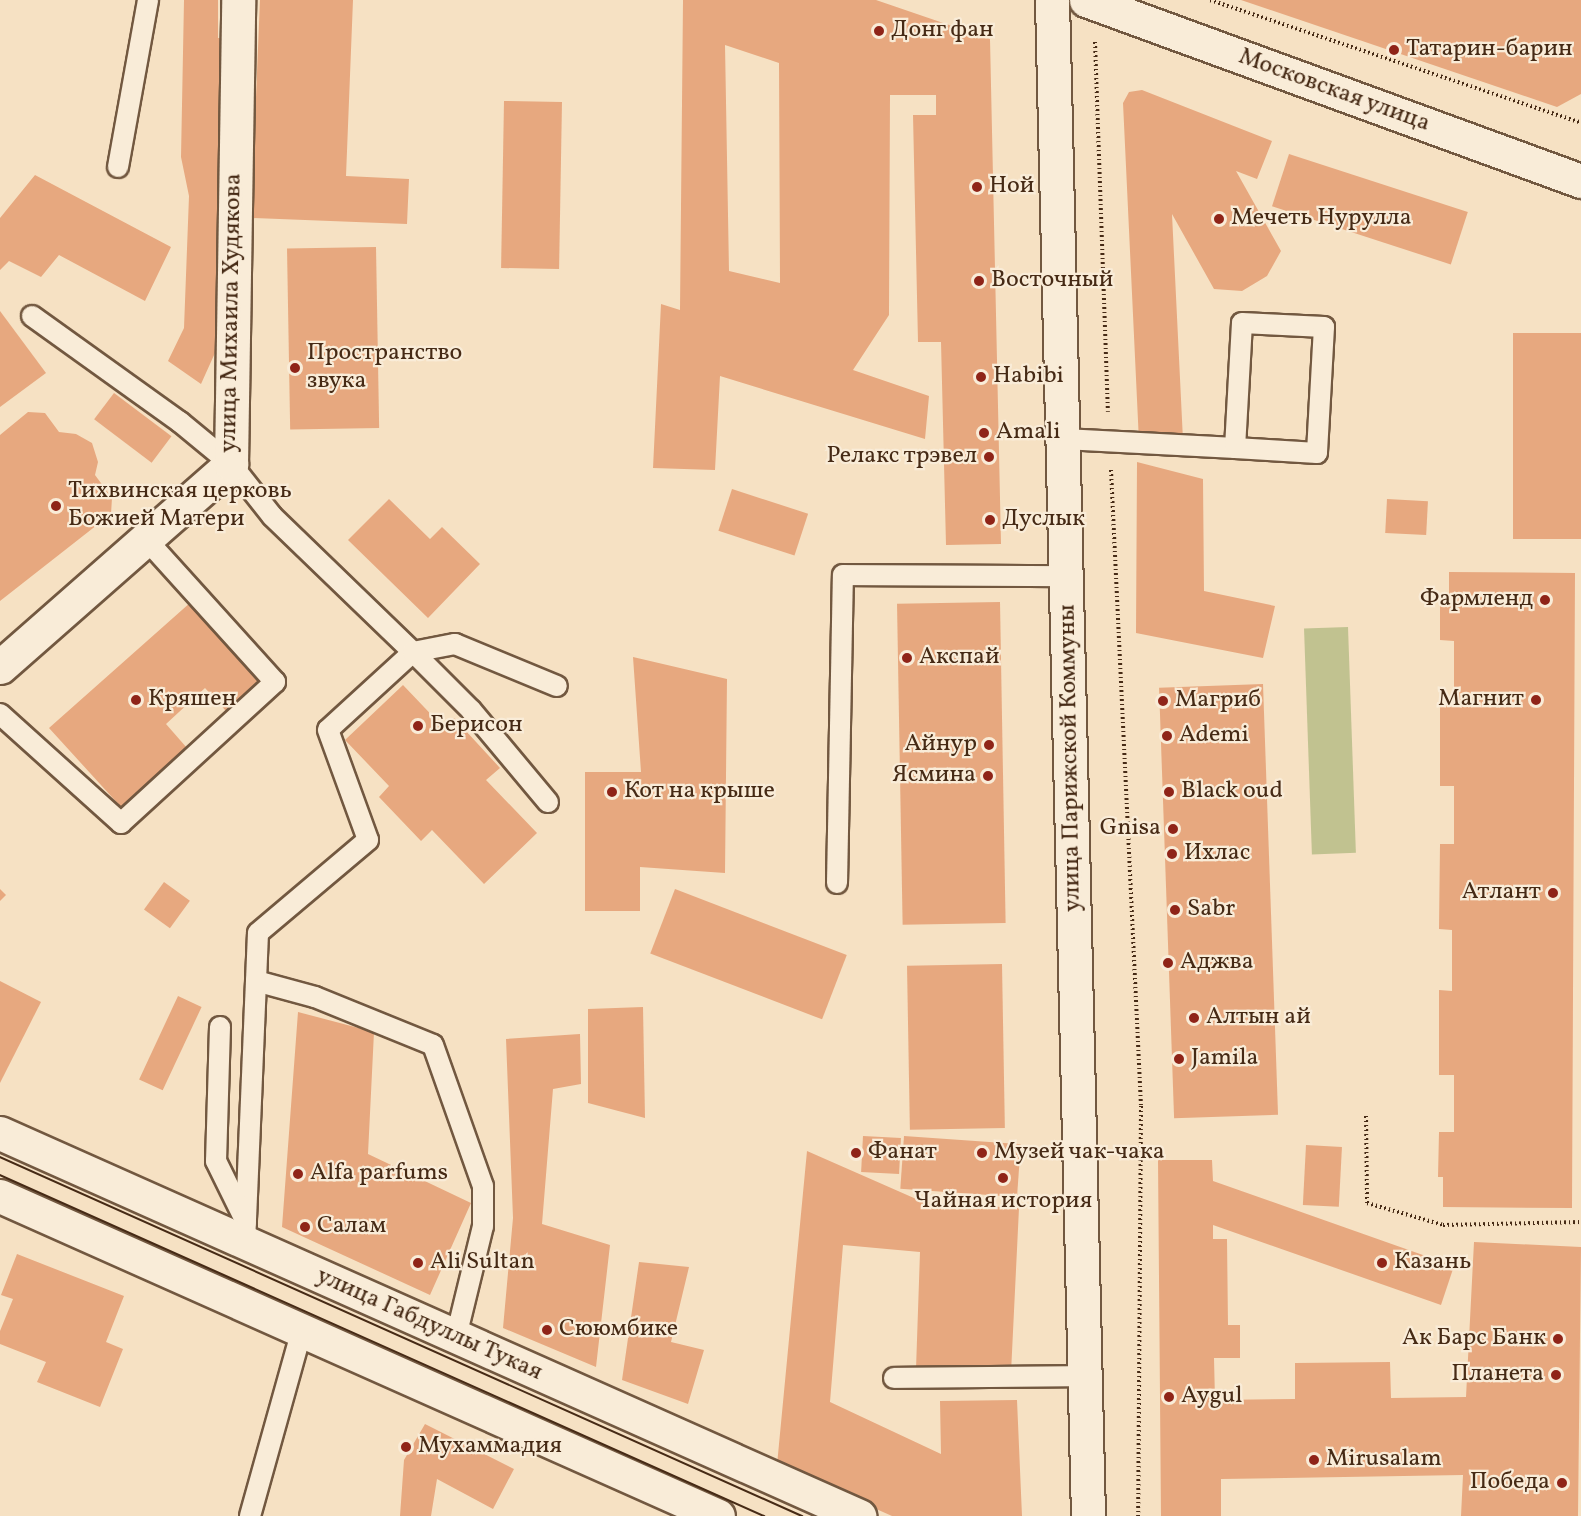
<!DOCTYPE html>
<meta charset="utf-8">
<style>
body{margin:0}
#map{position:relative;width:1581px;height:1516px;overflow:hidden;background:#f6e1c3;font-family:Vollkorn,serif}
div>[style]{position:absolute}
.green>*{inset:0;background:#c1c290;transform-origin:0 0}
.building>*{inset:0;background:#e7a87f;transform-origin:0 0}
.path>*{height:4px;margin-top:-2px;transform-origin:0;background:repeating-linear-gradient(90deg,#462a15 0 1.5px,transparent 0 4.5px)}
.roads{filter:drop-shadow(2px 0 #725840) drop-shadow(-2px 0 #725840) drop-shadow(0 2px #725840) drop-shadow(0 -2px #725840)}
.service>*{height:20px;margin:-10px;padding:0 10px;transform-origin:10px;border-radius:10px;background:#f9ecd8}
.minor>*{height:33px;margin:-16.5px;padding:0 16.5px;transform-origin:16.5px;border-radius:16.5px;background:#f9ecd8}
.tertiary>*{height:33px;margin:-16.5px;padding:0 16.5px;transform-origin:16.5px;border-radius:16.5px;background:#f9ecd8}
.tram>*{height:1.5px;margin:-0.75px;padding:0 0.75px;transform-origin:0.75px;border-radius:0.75px;background:#462a15}
.dots>*{width:16px;height:16px;translate:-50% -50%;box-sizing:border-box;border:3px solid #f9ecd8;border-radius:50%}
span{translate:-50% -50%;white-space:nowrap;text-align:center;line-height:1.15;-webkit-text-stroke:4.5px #f9ecd8;paint-order:stroke}
.poi-label{font-size:24px;color:#462a15}
.left{translate:0 -50%;text-align:left}
.right{translate:-100% -50%;text-align:right}
.street-label{font-size:24px;color:#462a15}
</style>
<div id="map">
<div class="green">
<i style="left:1348px;top:627px;width:226px;height:44px;rotate:88deg"></i>
</div>
<div class="building">
<i style="clip-path:polygon(184px 0,218px 0,218px 38px,228px 38px,219px 344px,201px 384px,168px 361px,184px 328px,189px 196px,181px 157px)"></i>
<i style="clip-path:polygon(260px 0,353px 0,346px 176px,409px 179px,407px 224px,251px 218px)"></i>
<i style="clip-path:polygon(evenodd,683px 0,876px 0,990px 39px,1001px 544px,946px 545px,941px 342px,918px 342px,913px 115px,936px 115px,936px 95px,890px 95px,889px 315px,853px 370px,929px 396px,925px 439px,720px 376px,715px 470px,653px 468px,661px 304px,680px 310px,683px 0,725px 45px,779px 63px,780px 283px,729px 271px,725px 45px)"></i>
<i style="clip-path:polygon(1241px 0,1581px 0,1581px 94px,1557px 107px)"></i>
<i style="clip-path:polygon(1142px 90px,1272px 141px,1257px 179px,1236px 171px,1281px 251px,1267px 276px,1242px 291px,1214px 289px,1172px 214px,1183px 440px,1139px 442px,1123px 103px,1129px 92px)"></i>
<i style="left:504px;top:101px;width:58px;height:167px;rotate:1deg"></i>
<i style="left:1289px;top:154px;width:188px;height:55px;rotate:18deg"></i>
<i style="clip-path:polygon(35px 175px,171px 247px,145px 301px,59px 255px,41px 277px,9px 261px,0 270px,0 218px)"></i>
<i style="left:376px;top:247px;width:181px;height:89px;rotate:89deg"></i>
<i style="clip-path:polygon(0 311px,46px 373px,0 407px)"></i>
<i style="left:1513px;top:333px;width:68px;height:206px"></i>
<i style="left:114px;top:393px;width:72px;height:33px;rotate:37deg"></i>
<i style="clip-path:polygon(28px 412px,45px 413px,59px 432px,76px 434px,92px 443px,98px 462px,95px 475px,112px 498px,111px 514px,0 601px,0 435px)"></i>
<i style="clip-path:polygon(1137px 462px,1203px 479px,1204px 591px,1275px 606px,1263px 658px,1136px 633px)"></i>
<i style="left:732px;top:489px;width:80px;height:44px;rotate:18deg"></i>
<i style="clip-path:polygon(389px 499px,430px 539px,442px 527px,480px 564px,428px 618px,348px 540px)"></i>
<i style="left:1387px;top:499px;width:41px;height:34px;rotate:3deg"></i>
<i style="clip-path:polygon(1449px 572px,1575px 573px,1572px 1208px,1443px 1207px,1443px 1177px,1438px 1177px,1439px 1132px,1454px 1132px,1454px 1075px,1439px 1075px,1439px 990px,1452px 991px,1452px 930px,1439px 929px,1440px 844px,1454px 844px,1454px 786px,1440px 786px,1440px 700px,1454px 700px,1454px 641px,1440px 640px,1440px 600px,1449px 600px)"></i>
<i style="clip-path:polygon(191px 602px,262px 679px,226px 711px,205px 688px,166px 724px,187px 748px,121px 807px,49px 728px)"></i>
<i style="left:1000px;top:602px;width:321px;height:103px;rotate:89deg"></i>
<i style="clip-path:polygon(633px 657px,727px 679px,725px 873px,640px 867px,640px 911px,585px 911px,585px 772px,641px 772px)"></i>
<i style="left:1263px;top:684px;width:431px;height:104px;rotate:88deg"></i>
<i style="clip-path:polygon(403px 685px,444px 728px,454px 718px,500px 768px,486px 780px,537px 833px,484px 884px,432px 830px,421px 841px,379px 797px,389px 786px,345px 740px)"></i>
<i style="left:164px;top:882px;width:32px;height:34px;rotate:36deg"></i>
<i style="clip-path:polygon(0 889px,6px 895px,0 901px)"></i>
<i style="left:675px;top:889px;width:184px;height:69px;rotate:21deg"></i>
<i style="left:1002px;top:964px;width:164px;height:95px;rotate:89deg"></i>
<i style="clip-path:polygon(0 981px,41px 1002px,0 1083px)"></i>
<i style="left:178px;top:996px;width:26px;height:92px;rotate:25deg"></i>
<i style="clip-path:polygon(643px 1007px,645px 1118px,588px 1103px,588px 1009px)"></i>
<i style="clip-path:polygon(298px 1012px,374px 1032px,368px 1154px,471px 1203px,430px 1295px,282px 1227px)"></i>
<i style="clip-path:polygon(580px 1034px,581px 1084px,553px 1089px,542px 1224px,610px 1245px,596px 1367px,503px 1328px,513px 1218px,506px 1039px)"></i>
<i style="left:863px;top:1136px;width:38px;height:36px;rotate:3deg"></i>
<i style="left:904px;top:1136px;width:117px;height:53px;rotate:4deg"></i>
<i style="left:1306px;top:1145px;width:36px;height:60px;rotate:3deg"></i>
<i style="clip-path:polygon(807px 1151px,923px 1202px,1019px 1208px,1011px 1373px,916px 1369px,920px 1252px,843px 1245px,830px 1402px,941px 1454px,940px 1401px,1017px 1400px,1022px 1516px,892px 1516px,777px 1465px)"></i>
<i style="clip-path:polygon(1158px 1160px,1212px 1160px,1213px 1181px,1454px 1266px,1441px 1305px,1213px 1225px,1213px 1239px,1227px 1239px,1228px 1325px,1240px 1325px,1240px 1358px,1214px 1358px,1215px 1400px,1295px 1399px,1295px 1363px,1390px 1362px,1391px 1398px,1466px 1397px,1474px 1242px,1581px 1247px,1578px 1516px,1461px 1516px,1463px 1475px,1221px 1479px,1221px 1516px,1161px 1516px)"></i>
<i style="clip-path:polygon(17px 1254px,124px 1296px,106px 1342px,123px 1349px,100px 1407px,37px 1382px,46px 1362px,0 1344px,0 1331px,13px 1299px,1px 1295px)"></i>
<i style="clip-path:polygon(639px 1262px,689px 1267px,671px 1342px,704px 1350px,688px 1404px,622px 1380px)"></i>
<i style="clip-path:polygon(425px 1424px,514px 1469px,493px 1509px,437px 1479px,431px 1516px,400px 1516px,404px 1460px)"></i>
</div>
<div class="path">
<i style="left:1210px;top:0;width:391px;rotate:18.3deg"></i>
<i style="left:1095px;top:42px;width:370px;rotate:88deg"></i>
<i style="left:1111px;top:470px;width:637px;rotate:87.3deg"></i>
<i style="left:1141px;top:1106px;width:410px;rotate:90.4deg"></i>
<i style="left:1366px;top:1116px;width:87px;rotate:89.3deg"></i>
<i style="left:1367px;top:1203px;width:79px;rotate:16.1deg"></i>
<i style="left:1443px;top:1225px;width:138px;rotate:-1.2deg"></i>
</div>
<div class="roads">
<div class="service">
<i style="left:118px;top:167px;width:170px;rotate:-79.8deg"></i>
<i style="left:32px;top:316px;width:182px;rotate:35.6deg"></i>
<i style="left:180px;top:422px;width:66px;rotate:39.5deg"></i>
<i style="left:231px;top:464px;width:66px;rotate:51.7deg"></i>
<i style="left:272px;top:516px;width:196px;rotate:44deg"></i>
<i style="left:413px;top:652px;width:115px;rotate:137.5deg"></i>
<i style="left:328px;top:730px;width:117px;rotate:70deg"></i>
<i style="left:368px;top:840px;width:144px;rotate:139.8deg"></i>
<i style="left:258px;top:933px;width:309px;rotate:92.4deg"></i>
<i style="left:1064px;top:439px;width:171px;rotate:3deg"></i>
<i style="left:1235px;top:448px;width:125px;rotate:-86.8deg"></i>
<i style="left:1242px;top:323px;width:82px;rotate:2.8deg"></i>
<i style="left:1324px;top:327px;width:126px;rotate:93.2deg"></i>
<i style="left:1317px;top:453px;width:82px;rotate:-176.5deg"></i>
<i style="left:413px;top:652px;width:82px;rotate:45deg"></i>
<i style="left:471px;top:710px;width:120px;rotate:50.1deg"></i>
<i style="left:413px;top:652px;width:43px;rotate:-10.8deg"></i>
<i style="left:455px;top:644px;width:110px;rotate:22.4deg"></i>
<i style="left:0;top:714px;width:163px;rotate:42deg"></i>
<i style="left:121px;top:823px;width:209px;rotate:-42.5deg"></i>
<i style="left:275px;top:682px;width:193px;rotate:-132.1deg"></i>
<i style="left:837px;top:883px;width:308px;rotate:-88.9deg"></i>
<i style="left:843px;top:575px;width:224px;rotate:0.3deg"></i>
<i style="left:256px;top:981px;width:61px;rotate:15.2deg"></i>
<i style="left:315px;top:997px;width:127px;rotate:22.1deg"></i>
<i style="left:433px;top:1045px;width:150px;rotate:70.5deg"></i>
<i style="left:483px;top:1186px;width:40px;rotate:90deg"></i>
<i style="left:483px;top:1226px;width:114px;rotate:103.7deg"></i>
<i style="left:220px;top:1027px;width:134px;rotate:91.7deg"></i>
<i style="left:216px;top:1161px;width:68px;rotate:63.8deg"></i>
<i style="left:894px;top:1378px;width:191px;rotate:-0.6deg"></i>
<i style="left:250px;top:1516px;width:193px;rotate:-74.4deg"></i>
</div>
<div class="minor">
<i style="left:1052px;top:0;width:1516px;rotate:88.64deg"></i>
<i style="left:0;top:667px;width:308px;rotate:-41.3deg"></i>
<i style="left:231px;top:464px;width:464px;rotate:-89.1deg"></i>
<i style="left:0;top:1133px;width:941px;rotate:24.03deg"></i>
<i style="left:0;top:1196px;width:786px;rotate:24.02deg"></i>
</div>
<div class="tertiary">
<i style="left:1086px;top:0;width:527px;rotate:20.09deg"></i>
</div>
</div>
<div class="tram">
<i style="left:0;top:1157px;width:879px;rotate:24.11deg"></i>
<i style="left:0;top:1175px;width:837px;rotate:24.05deg"></i>
</div>
<div class="dots">
<i style="left:879px;top:31px;background:#8f2418"></i>
<i style="left:1394px;top:50px;background:#8f2418"></i>
<i style="left:977px;top:187px;background:#8f2418"></i>
<i style="left:1219px;top:219px;background:#8f2418"></i>
<i style="left:979px;top:281px;background:#8f2418"></i>
<i style="left:295px;top:368px;background:#8f2418"></i>
<i style="left:981px;top:377px;background:#8f2418"></i>
<i style="left:984px;top:433px;background:#8f2418"></i>
<i style="left:989px;top:457px;background:#8f2418"></i>
<i style="left:56px;top:506px;background:#8f2418"></i>
<i style="left:990px;top:520px;background:#8f2418"></i>
<i style="left:1545px;top:600px;background:#8f2418"></i>
<i style="left:907px;top:658px;background:#8f2418"></i>
<i style="left:136px;top:700px;background:#8f2418"></i>
<i style="left:1536px;top:700px;background:#8f2418"></i>
<i style="left:1163px;top:701px;background:#8f2418"></i>
<i style="left:418px;top:726px;background:#8f2418"></i>
<i style="left:1167px;top:736px;background:#8f2418"></i>
<i style="left:989px;top:745px;background:#8f2418"></i>
<i style="left:988px;top:776px;background:#8f2418"></i>
<i style="left:612px;top:792px;background:#8f2418"></i>
<i style="left:1169px;top:792px;background:#8f2418"></i>
<i style="left:1173px;top:829px;background:#8f2418"></i>
<i style="left:1172px;top:854px;background:#8f2418"></i>
<i style="left:1553px;top:893px;background:#8f2418"></i>
<i style="left:1175px;top:910px;background:#8f2418"></i>
<i style="left:1168px;top:963px;background:#8f2418"></i>
<i style="left:1194px;top:1018px;background:#8f2418"></i>
<i style="left:1179px;top:1059px;background:#8f2418"></i>
<i style="left:856px;top:1153px;background:#8f2418"></i>
<i style="left:982px;top:1153px;background:#8f2418"></i>
<i style="left:298px;top:1174px;background:#8f2418"></i>
<i style="left:1003px;top:1178px;background:#8f2418"></i>
<i style="left:305px;top:1227px;background:#8f2418"></i>
<i style="left:418px;top:1263px;background:#8f2418"></i>
<i style="left:1382px;top:1263px;background:#8f2418"></i>
<i style="left:547px;top:1330px;background:#8f2418"></i>
<i style="left:1558px;top:1339px;background:#8f2418"></i>
<i style="left:1556px;top:1375px;background:#8f2418"></i>
<i style="left:1169px;top:1397px;background:#8f2418"></i>
<i style="left:406px;top:1447px;background:#8f2418"></i>
<i style="left:1314px;top:1460px;background:#8f2418"></i>
<i style="left:1562px;top:1483px;background:#8f2418"></i>
</div>
<div class="poi-label">
<span class="left" style="left:891px;top:31px">Донг фан</span>
<span class="left" style="left:1406px;top:50px">Татарин-барин</span>
<span class="left" style="left:989px;top:187px">Ной</span>
<span class="left" style="left:1231px;top:219px">Мечеть Нурулла</span>
<span class="left" style="left:991px;top:281px">Восточный</span>
<span class="left" style="left:307px;top:368px">Пространство<br>звука</span>
<span class="left" style="left:993px;top:377px">Habibi</span>
<span class="left" style="left:996px;top:433px">Amali</span>
<span class="right" style="left:977px;top:457px">Релакс трэвел</span>
<span class="left" style="left:68px;top:506px">Тихвинская церковь<br>Божией Матери</span>
<span class="left" style="left:1002px;top:520px">Дуслык</span>
<span class="right" style="left:1533px;top:600px">Фармленд</span>
<span class="left" style="left:919px;top:658px">Акспай</span>
<span class="left" style="left:148px;top:700px">Кряшен</span>
<span class="right" style="left:1524px;top:700px">Магнит</span>
<span class="left" style="left:1175px;top:701px">Магриб</span>
<span class="left" style="left:430px;top:726px">Берисон</span>
<span class="left" style="left:1179px;top:736px">Ademi</span>
<span class="right" style="left:977px;top:745px">Айнур</span>
<span class="right" style="left:976px;top:776px">Ясмина</span>
<span class="left" style="left:624px;top:792px">Кот на крыше</span>
<span class="left" style="left:1181px;top:792px">Black oud</span>
<span class="right" style="left:1161px;top:829px">Gnisa</span>
<span class="left" style="left:1184px;top:854px">Ихлас</span>
<span class="right" style="left:1541px;top:893px">Атлант</span>
<span class="left" style="left:1187px;top:910px">Sabr</span>
<span class="left" style="left:1180px;top:963px">Аджва</span>
<span class="left" style="left:1206px;top:1018px">Алтын ай</span>
<span class="left" style="left:1191px;top:1059px">Jamila</span>
<span class="left" style="left:868px;top:1153px">Фанат</span>
<span class="left" style="left:994px;top:1153px">Музей чак-чака</span>
<span class="left" style="left:310px;top:1174px">Alfa parfums</span>
<span style="left:1003px;top:1202px">Чайная история</span>
<span class="left" style="left:317px;top:1227px">Салам</span>
<span class="left" style="left:430px;top:1263px">Ali Sultan</span>
<span class="left" style="left:1394px;top:1263px">Казань</span>
<span class="left" style="left:559px;top:1330px">Сююмбике</span>
<span class="right" style="left:1546px;top:1339px">Ак Барс Банк</span>
<span class="right" style="left:1544px;top:1375px">Планета</span>
<span class="left" style="left:1181px;top:1397px">Aygul</span>
<span class="left" style="left:418px;top:1447px">Мухаммадия</span>
<span class="left" style="left:1326px;top:1460px">Mirusalam</span>
<span class="right" style="left:1550px;top:1483px">Победа</span>
</div>
<div class="street-label">
<span style="left:1334px;top:91px;rotate:20deg">Московская улица</span>
<span style="left:232px;top:313px;rotate:-89deg">улица Михаила Худякова</span>
<span style="left:1071px;top:758px;rotate:-91deg">улица Парижской Коммуны</span>
<span style="left:429px;top:1325px;rotate:24deg">улица Габдуллы Тукая</span>
</div>
</div>
